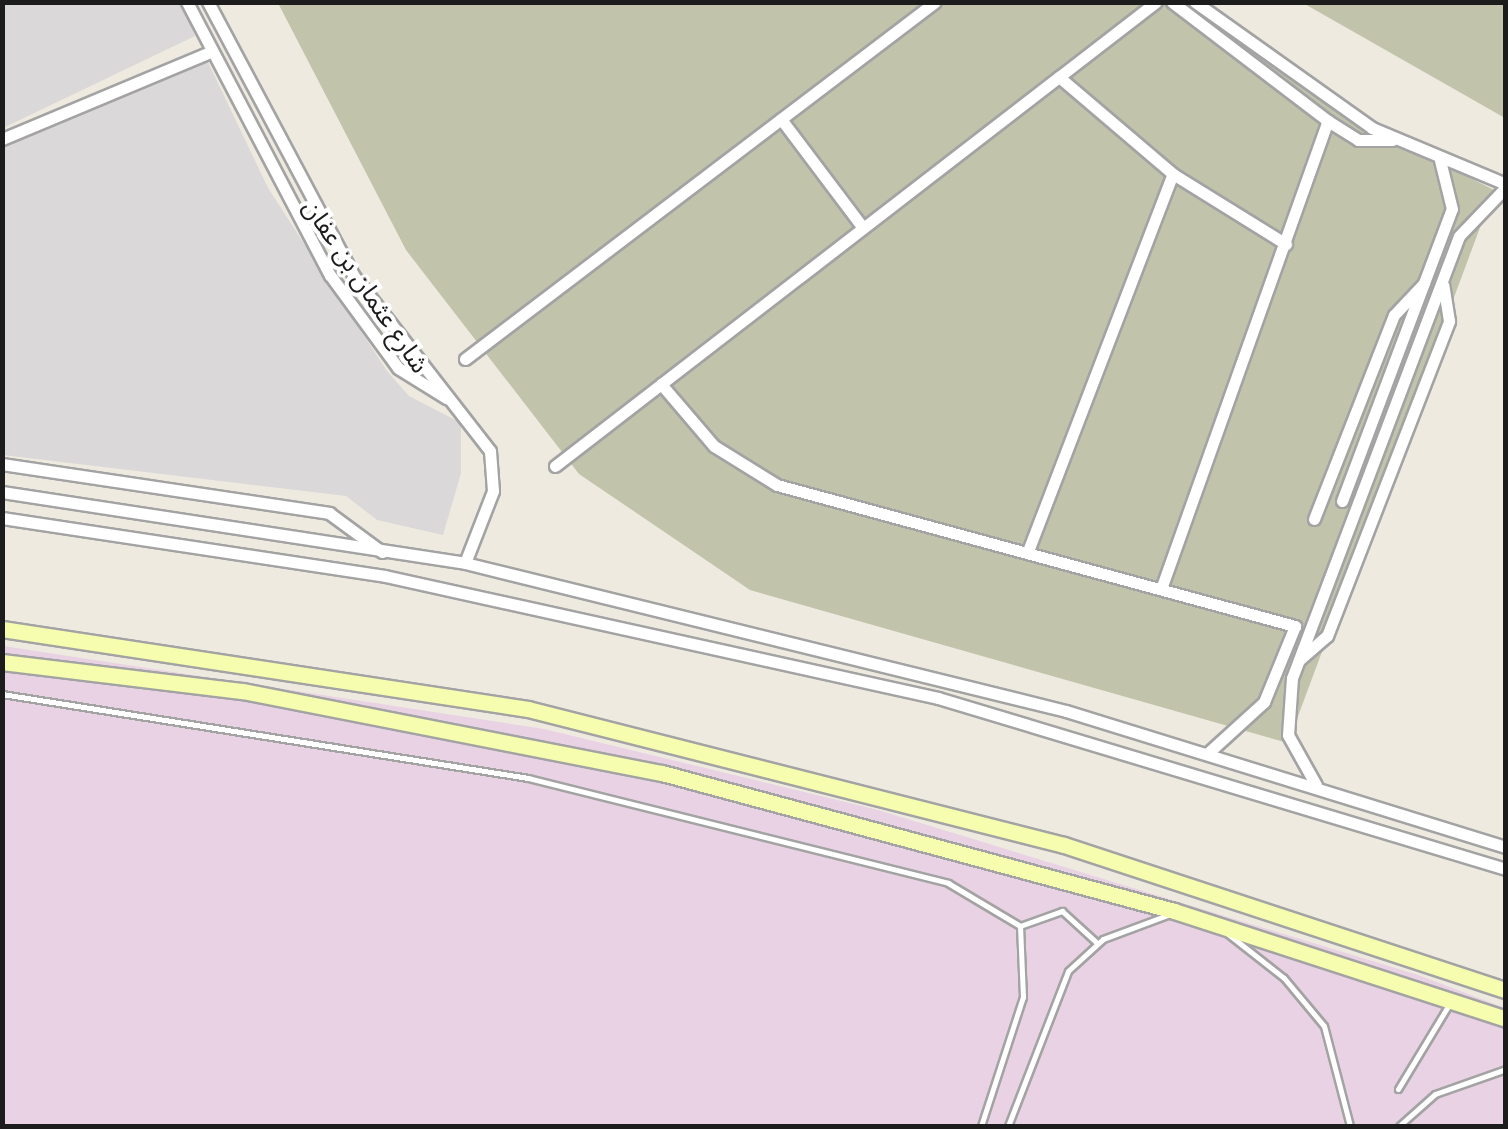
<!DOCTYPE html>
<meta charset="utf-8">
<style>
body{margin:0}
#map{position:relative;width:1508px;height:1129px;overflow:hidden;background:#eeeae0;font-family:Mulish,"Noto Sans Arabic",sans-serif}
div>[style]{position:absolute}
.residential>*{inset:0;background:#dad8d8}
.industrial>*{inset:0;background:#e8d2e3}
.construction>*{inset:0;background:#c2c3ab}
.roads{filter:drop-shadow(2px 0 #a3a3a3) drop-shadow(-2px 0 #a3a3a3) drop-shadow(0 2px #a3a3a3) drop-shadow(0 -2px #a3a3a3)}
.lane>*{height:5px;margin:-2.5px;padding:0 2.5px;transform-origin:2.5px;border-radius:2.5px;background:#fff}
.street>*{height:11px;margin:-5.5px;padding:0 5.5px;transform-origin:5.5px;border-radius:5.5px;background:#fff}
.secondary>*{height:15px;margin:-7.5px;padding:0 7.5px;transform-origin:7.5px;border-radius:7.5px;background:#f7fdaf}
span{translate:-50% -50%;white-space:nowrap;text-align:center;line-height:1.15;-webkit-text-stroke:8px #fff;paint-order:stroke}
.street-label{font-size:25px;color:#1c1c1c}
.frame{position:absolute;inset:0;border:5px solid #1c1c1c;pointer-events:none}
</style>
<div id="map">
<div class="residential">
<i style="clip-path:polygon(3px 3px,181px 3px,195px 36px,3px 128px)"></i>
<i style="clip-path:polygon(207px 60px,268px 188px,387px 371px,409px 396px,461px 423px,461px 473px,443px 535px,377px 520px,346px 496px,3px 455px,3px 147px)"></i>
</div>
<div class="industrial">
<i style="clip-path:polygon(3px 646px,544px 729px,878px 810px,1418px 975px,1505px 1008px,1505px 1126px,3px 1126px)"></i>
</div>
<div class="construction">
<i style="clip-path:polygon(278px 3px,1193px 3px,1338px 111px,1494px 190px,1288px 743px,750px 590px,579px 474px,406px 250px)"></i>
<i style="clip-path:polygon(1303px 3px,1505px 3px,1505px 118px)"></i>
</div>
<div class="roads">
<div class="lane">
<i style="left:2px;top:694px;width:533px;rotate:9.07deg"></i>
<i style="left:528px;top:778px;width:433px;rotate:14deg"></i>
<i style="left:948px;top:883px;width:84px;rotate:30.8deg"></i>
<i style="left:1020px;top:926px;width:45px;rotate:-19.7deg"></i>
<i style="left:1062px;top:911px;width:47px;rotate:42.4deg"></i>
<i style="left:1228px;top:934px;width:71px;rotate:38.2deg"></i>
<i style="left:1284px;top:978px;width:62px;rotate:50.2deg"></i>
<i style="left:1324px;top:1026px;width:103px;rotate:75.4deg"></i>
<i style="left:1398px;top:1089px;width:97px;rotate:-58.9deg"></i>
<i style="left:981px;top:1126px;width:136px;rotate:-72deg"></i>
<i style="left:1023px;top:997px;width:71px;rotate:-92.4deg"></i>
<i style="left:1008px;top:1126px;width:166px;rotate:-68.8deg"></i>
<i style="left:1068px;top:971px;width:47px;rotate:-42.4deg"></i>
<i style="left:1103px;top:939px;width:75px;rotate:-20.4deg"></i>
<i style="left:1399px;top:1126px;width:48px;rotate:-41.6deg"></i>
<i style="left:1435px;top:1094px;width:75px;rotate:-19.4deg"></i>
</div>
<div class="street">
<i style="left:187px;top:2px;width:308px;rotate:62.4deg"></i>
<i style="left:330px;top:275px;width:115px;rotate:53.8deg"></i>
<i style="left:398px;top:368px;width:57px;rotate:32deg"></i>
<i style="left:208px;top:2px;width:309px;rotate:62deg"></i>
<i style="left:353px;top:275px;width:223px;rotate:52.1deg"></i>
<i style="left:490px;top:451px;width:40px;rotate:85.7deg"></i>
<i style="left:493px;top:491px;width:77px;rotate:111.3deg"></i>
<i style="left:1172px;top:2px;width:196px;rotate:37.3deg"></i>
<i style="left:1328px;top:121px;width:36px;rotate:32deg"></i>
<i style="left:1358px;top:140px;width:34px"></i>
<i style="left:1195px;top:2px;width:217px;rotate:35.4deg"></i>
<i style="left:1372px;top:128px;width:145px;rotate:22.7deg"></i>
<i style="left:1059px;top:77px;width:150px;rotate:40.4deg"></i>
<i style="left:1173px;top:174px;width:133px;rotate:31.8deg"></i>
<i style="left:781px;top:119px;width:136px;rotate:53deg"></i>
<i style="left:2px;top:139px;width:223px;rotate:-22.7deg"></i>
<i style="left:465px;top:359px;width:590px;rotate:-37.22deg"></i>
<i style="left:661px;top:384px;width:82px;rotate:49.5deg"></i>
<i style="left:714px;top:446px;width:74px;rotate:31.8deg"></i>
<i style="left:777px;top:485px;width:537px;rotate:15.23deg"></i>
<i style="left:1295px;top:626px;width:82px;rotate:112.2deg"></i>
<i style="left:1264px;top:702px;width:76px;rotate:137.7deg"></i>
<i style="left:2px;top:464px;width:331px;rotate:8.5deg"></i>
<i style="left:329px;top:513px;width:66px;rotate:36.3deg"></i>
<i style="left:555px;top:466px;width:759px;rotate:-37.67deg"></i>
<i style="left:2px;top:492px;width:468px;rotate:8.7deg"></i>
<i style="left:465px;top:563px;width:619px;rotate:13.83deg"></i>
<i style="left:1066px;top:711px;width:461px;rotate:17.2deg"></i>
<i style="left:1342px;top:501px;width:312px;rotate:-69.4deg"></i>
<i style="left:1452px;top:209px;width:50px;rotate:-103.8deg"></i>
<i style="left:2px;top:518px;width:387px;rotate:8.6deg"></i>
<i style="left:385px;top:576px;width:566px;rotate:12.44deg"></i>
<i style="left:938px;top:698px;width:593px;rotate:16.75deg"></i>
<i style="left:1314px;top:519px;width:219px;rotate:-68.6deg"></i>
<i style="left:1394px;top:315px;width:44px;rotate:-46.8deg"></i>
<i style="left:1028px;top:551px;width:404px;rotate:-69deg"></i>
<i style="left:1161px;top:589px;width:497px;rotate:-70.4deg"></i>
<i style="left:1299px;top:660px;width:37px;rotate:-41deg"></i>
<i style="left:1327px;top:636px;width:338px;rotate:-68.8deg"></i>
<i style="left:1449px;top:321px;width:36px;rotate:-99deg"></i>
<i style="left:1316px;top:785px;width:57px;rotate:-119.2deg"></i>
<i style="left:1288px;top:735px;width:57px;rotate:-86deg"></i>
<i style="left:1292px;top:678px;width:472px;rotate:-69.3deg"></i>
<i style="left:1459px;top:236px;width:68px;rotate:-46.2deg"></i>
</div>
<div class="secondary">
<i style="left:2px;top:629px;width:532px;rotate:8.65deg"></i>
<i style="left:528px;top:709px;width:553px;rotate:14.24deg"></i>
<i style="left:1064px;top:845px;width:465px;rotate:18.2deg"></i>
<i style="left:2px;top:662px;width:243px;rotate:6.9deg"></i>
<i style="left:243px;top:691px;width:427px;rotate:11.1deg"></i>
<i style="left:662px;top:773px;width:530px;rotate:15.08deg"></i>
<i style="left:1174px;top:911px;width:349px;rotate:18deg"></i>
</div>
</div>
<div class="street-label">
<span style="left:366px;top:286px;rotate:56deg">شارع عثمان بن عفان</span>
</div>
<div class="frame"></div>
</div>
